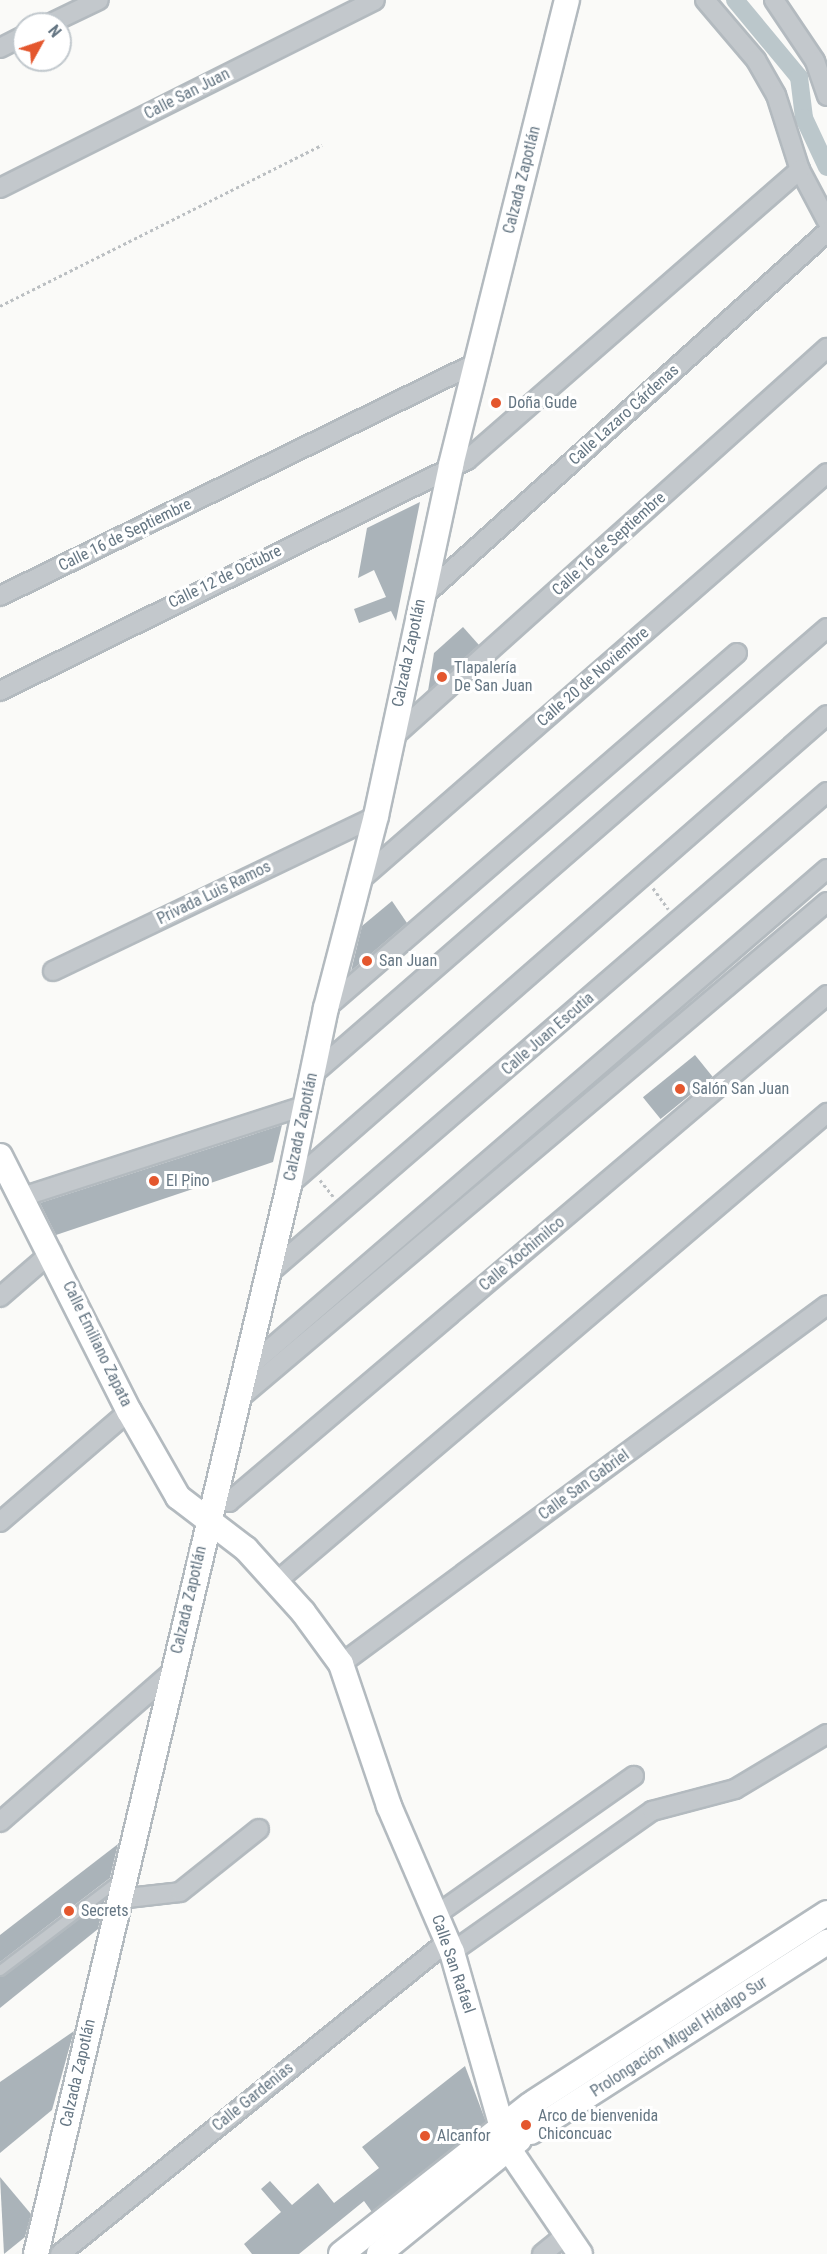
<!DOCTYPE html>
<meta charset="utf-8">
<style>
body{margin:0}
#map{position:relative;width:827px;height:2254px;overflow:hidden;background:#fafaf8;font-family:"Roboto Condensed",sans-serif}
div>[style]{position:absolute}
.canal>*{height:18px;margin:-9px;padding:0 9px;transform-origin:9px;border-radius:9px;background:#bbc7cb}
.building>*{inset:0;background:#aab3b9;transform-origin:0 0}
.path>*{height:3px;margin-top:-1.5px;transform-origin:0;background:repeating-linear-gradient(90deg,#bbbfc2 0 3px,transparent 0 6px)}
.roads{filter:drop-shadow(2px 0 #b3babf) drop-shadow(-2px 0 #b3babf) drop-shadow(0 2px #b3babf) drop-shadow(0 -2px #b3babf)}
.lane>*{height:9px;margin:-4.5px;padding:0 4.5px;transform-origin:4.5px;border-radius:4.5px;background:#c3c8cc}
.street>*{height:18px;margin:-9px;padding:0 9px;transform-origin:9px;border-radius:9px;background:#c3c8cc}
.secondary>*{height:24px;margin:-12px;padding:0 12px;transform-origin:12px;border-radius:12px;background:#fff}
.dots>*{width:16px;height:16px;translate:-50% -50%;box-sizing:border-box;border:3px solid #fff;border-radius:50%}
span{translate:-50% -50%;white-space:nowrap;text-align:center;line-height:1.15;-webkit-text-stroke:6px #fff;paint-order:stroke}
.street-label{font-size:16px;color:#657683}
.poi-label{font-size:16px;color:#657683}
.left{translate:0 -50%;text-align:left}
.north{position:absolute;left:12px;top:12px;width:60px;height:60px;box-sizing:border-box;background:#fff;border:2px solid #c1c8cd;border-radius:50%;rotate:50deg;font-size:16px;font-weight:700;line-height:24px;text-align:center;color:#657683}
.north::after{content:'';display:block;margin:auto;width:21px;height:27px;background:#e4572e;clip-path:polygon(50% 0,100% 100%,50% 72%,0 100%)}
</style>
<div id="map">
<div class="canal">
<i style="left:735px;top:0;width:100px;rotate:50.3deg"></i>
<i style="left:799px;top:77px;width:41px;rotate:83deg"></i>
<i style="left:804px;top:118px;width:54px;rotate:64.9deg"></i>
</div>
<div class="building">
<i style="clip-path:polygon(420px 502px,396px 621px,391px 611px,359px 623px,354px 609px,386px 597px,374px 570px,358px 578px,367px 528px)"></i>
<i style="clip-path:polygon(463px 627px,479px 645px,428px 691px,434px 653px)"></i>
<i style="clip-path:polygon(392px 901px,407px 923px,351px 971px,362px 926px)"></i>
<i style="left:695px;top:1055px;width:28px;height:67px;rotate:51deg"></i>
<i style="clip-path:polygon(282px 1125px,273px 1162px,56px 1235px,40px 1203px)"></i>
<i style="clip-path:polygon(118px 1844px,110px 1878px,0 1962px,0 1935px)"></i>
<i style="clip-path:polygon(105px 1898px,98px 1929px,0 2008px,0 1977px)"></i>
<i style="clip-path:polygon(74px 2031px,52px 2110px,0 2153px,0 2082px)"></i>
<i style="clip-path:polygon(465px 2066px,486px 2122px,372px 2212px,364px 2201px,299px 2254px,252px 2254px,244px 2244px,281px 2212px,261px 2189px,270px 2181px,292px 2205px,318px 2183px,334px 2203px,379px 2168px,362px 2147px)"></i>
<i style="clip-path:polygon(0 2177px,31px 2214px,25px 2237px,4px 2254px)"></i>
</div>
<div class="path">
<i style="left:0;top:306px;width:360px;rotate:-26.6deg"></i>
<i style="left:653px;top:888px;width:26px;rotate:54deg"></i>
<i style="left:320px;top:1180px;width:21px;rotate:51deg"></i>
</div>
<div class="roads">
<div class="lane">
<i style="left:0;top:1970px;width:151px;rotate:-37.2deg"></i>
</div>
<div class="street">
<i style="left:705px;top:0;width:79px;rotate:49.6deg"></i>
<i style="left:756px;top:60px;width:40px;rotate:60.3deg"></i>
<i style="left:776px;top:95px;width:79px;rotate:72.3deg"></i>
<i style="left:800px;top:170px;width:58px;rotate:62.1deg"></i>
<i style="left:774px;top:0;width:73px;rotate:56.1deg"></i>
<i style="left:815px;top:61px;width:37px;rotate:71deg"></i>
<i style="left:49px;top:24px;width:55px;rotate:-25.6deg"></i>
<i style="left:0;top:48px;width:27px;rotate:-27deg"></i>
<i style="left:0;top:188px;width:419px;rotate:-26.6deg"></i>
<i style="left:0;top:596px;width:530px;rotate:-26.08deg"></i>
<i style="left:421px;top:598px;width:547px;rotate:-42.03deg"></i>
<i style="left:0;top:691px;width:521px;rotate:-26.32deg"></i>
<i style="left:467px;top:460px;width:442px;rotate:-41.1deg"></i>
<i style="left:391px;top:739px;width:586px;rotate:-41.89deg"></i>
<i style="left:358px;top:882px;width:622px;rotate:-41.09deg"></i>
<i style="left:53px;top:971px;width:358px;rotate:-25.6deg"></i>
<i style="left:326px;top:1008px;width:543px;rotate:-40.82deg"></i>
<i style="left:312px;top:1075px;width:682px;rotate:-40.96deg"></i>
<i style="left:289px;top:1185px;width:714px;rotate:-41.14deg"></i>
<i style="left:22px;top:1197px;width:299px;rotate:-17.9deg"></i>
<i style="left:268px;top:1274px;width:738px;rotate:-40.77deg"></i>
<i style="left:0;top:1297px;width:69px;rotate:-40.9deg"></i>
<i style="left:242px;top:1373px;width:772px;rotate:-40.75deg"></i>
<i style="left:235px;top:1402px;width:775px;rotate:-40.18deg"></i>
<i style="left:214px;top:1497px;width:16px;rotate:18deg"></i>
<i style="left:229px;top:1502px;width:784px;rotate:-40.29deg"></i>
<i style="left:0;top:1522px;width:170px;rotate:-40.7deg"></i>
<i style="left:276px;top:1582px;width:724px;rotate:-40.4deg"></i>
<i style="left:341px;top:1664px;width:604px;rotate:-36.45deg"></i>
<i style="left:0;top:1822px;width:230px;rotate:-41.1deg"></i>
<i style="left:119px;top:1899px;width:61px;rotate:-6.5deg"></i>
<i style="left:180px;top:1892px;width:101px;rotate:-38.6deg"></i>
<i style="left:436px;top:1915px;width:242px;rotate:-35.1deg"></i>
<i style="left:452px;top:1952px;width:245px;rotate:-35.2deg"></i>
<i style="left:652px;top:1811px;width:86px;rotate:-14.8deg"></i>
<i style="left:735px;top:1789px;width:107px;rotate:-30.9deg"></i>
<i style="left:60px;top:2254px;width:497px;rotate:-38.9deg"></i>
<i style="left:542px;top:2254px;width:32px;rotate:-39deg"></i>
</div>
<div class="secondary">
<i style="left:0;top:1156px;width:286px;rotate:63.2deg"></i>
<i style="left:129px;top:1411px;width:99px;rotate:60.3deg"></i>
<i style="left:178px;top:1497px;width:86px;rotate:37.4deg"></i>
<i style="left:246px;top:1549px;width:85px;rotate:47.9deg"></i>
<i style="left:303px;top:1612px;width:64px;rotate:53.8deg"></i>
<i style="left:341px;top:1664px;width:150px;rotate:71.3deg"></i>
<i style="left:389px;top:1806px;width:159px;rotate:66.7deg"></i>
<i style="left:452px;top:1952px;width:204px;rotate:74.1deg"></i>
<i style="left:508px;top:2148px;width:128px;rotate:55.8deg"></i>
<i style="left:534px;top:2102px;width:349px;rotate:-32.8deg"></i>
<i style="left:531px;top:2132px;width:352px;rotate:-32.7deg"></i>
<i style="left:36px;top:2254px;width:1099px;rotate:-76.68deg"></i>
<i style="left:289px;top:1185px;width:181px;rotate:-78.2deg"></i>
<i style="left:326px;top:1008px;width:198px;rotate:-75.4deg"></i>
<i style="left:376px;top:816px;width:359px;rotate:-77.9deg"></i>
<i style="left:451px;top:465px;width:479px;rotate:-76deg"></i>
<i style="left:341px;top:2254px;width:241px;rotate:-38.3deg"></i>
<i style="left:379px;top:2254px;width:181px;rotate:-39.2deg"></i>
</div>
</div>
<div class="dots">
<i style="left:496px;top:403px;background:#e4572e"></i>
<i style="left:442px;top:677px;background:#e4572e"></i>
<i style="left:367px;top:961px;background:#e4572e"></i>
<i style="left:680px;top:1089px;background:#e4572e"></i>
<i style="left:154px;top:1181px;background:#e4572e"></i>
<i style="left:69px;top:1911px;background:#e4572e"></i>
<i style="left:526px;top:2125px;background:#e4572e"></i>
<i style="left:425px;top:2136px;background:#e4572e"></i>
</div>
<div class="street-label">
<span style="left:187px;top:94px;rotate:-27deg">Calle San Juan</span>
<span style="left:522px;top:180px;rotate:-76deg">Calzada Zapotlán</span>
<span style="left:624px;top:415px;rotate:-42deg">Calle Lazaro Cárdenas</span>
<span style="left:125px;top:535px;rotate:-26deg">Calle 16 de Septiembre</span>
<span style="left:609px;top:544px;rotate:-42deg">Calle 16 de Septiembre</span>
<span style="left:225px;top:577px;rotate:-26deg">Calle 12 de Octubre</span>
<span style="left:409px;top:653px;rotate:-78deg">Calzada Zapotlán</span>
<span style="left:593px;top:677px;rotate:-41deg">Calle 20 de Noviembre</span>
<span style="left:214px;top:893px;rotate:-26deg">Privada Luis Ramos</span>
<span style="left:548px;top:1034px;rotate:-41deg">Calle Juan Escutia</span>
<span style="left:301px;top:1127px;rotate:-78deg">Calzada Zapotlán</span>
<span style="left:522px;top:1254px;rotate:-40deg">Calle Xochimilco</span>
<span style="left:97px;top:1344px;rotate:64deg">Calle Emiliano Zapata</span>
<span style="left:584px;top:1485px;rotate:-36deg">Calle San Gabriel</span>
<span style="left:189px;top:1600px;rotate:-77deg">Calzada Zapotlán</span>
<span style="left:453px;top:1964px;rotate:71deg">Calle San Rafael</span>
<span style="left:679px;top:2037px;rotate:-33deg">Prolongación Miguel Hidalgo Sur</span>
<span style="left:78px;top:2073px;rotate:-77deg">Calzada Zapotlán</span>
<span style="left:253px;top:2097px;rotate:-39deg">Calle Gardenias</span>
</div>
<div class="poi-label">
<span class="left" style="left:508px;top:403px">Doña Gude</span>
<span class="left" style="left:454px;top:677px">Tlapalería<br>De San Juan</span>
<span class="left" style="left:379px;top:961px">San Juan</span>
<span class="left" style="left:692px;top:1089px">Salón San Juan</span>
<span class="left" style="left:166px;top:1181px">El Pino</span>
<span class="left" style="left:81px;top:1911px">Secrets</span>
<span class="left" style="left:538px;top:2125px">Arco de bienvenida<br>Chiconcuac</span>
<span class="left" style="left:437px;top:2136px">Alcanfor</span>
</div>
<div class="north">N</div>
</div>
